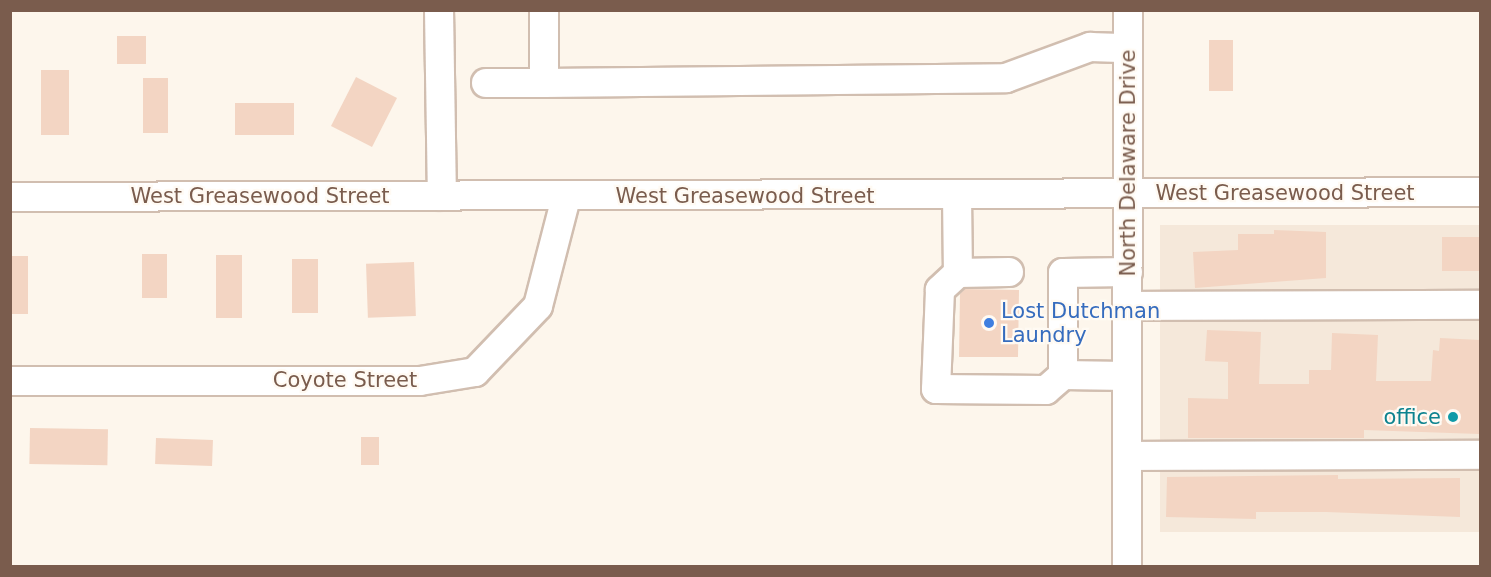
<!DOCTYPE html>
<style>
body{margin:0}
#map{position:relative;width:1491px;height:577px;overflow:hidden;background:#fdf6ec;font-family:"DejaVu Sans",sans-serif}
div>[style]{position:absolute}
.residential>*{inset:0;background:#f5e8da;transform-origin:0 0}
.building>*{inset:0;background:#f3d5c3;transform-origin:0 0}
.roads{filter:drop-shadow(2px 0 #d1beb0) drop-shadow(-2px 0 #d1beb0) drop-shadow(0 2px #d1beb0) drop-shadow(0 -2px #d1beb0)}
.minor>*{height:28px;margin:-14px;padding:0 14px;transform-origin:14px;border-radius:14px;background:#fff}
.dots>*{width:16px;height:16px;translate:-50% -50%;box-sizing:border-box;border:3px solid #fffaf3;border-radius:50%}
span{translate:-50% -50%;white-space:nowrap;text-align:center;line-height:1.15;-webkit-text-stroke:4.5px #fffaf3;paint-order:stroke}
.street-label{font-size:21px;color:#7a5c4d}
.shop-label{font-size:21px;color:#366cbe}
.left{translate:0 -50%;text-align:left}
.culture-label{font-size:21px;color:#0d838f}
.right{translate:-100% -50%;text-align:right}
.frame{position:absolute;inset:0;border:12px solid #7a5c4d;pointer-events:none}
</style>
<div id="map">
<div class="residential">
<i style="left:1480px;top:225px;width:307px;height:320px;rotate:90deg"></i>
</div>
<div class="building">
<i style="left:117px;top:36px;width:29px;height:28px"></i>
<i style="left:1209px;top:40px;width:24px;height:51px"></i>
<i style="left:41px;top:70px;width:28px;height:65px"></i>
<i style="left:356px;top:77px;width:46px;height:55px;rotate:27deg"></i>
<i style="left:143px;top:78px;width:25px;height:55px"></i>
<i style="left:294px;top:103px;width:32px;height:59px;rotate:90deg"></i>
<i style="clip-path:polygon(1274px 230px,1326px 232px,1326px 278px,1195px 288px,1193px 252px,1238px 250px,1238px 234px,1274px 234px)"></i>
<i style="left:1442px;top:237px;width:38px;height:34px"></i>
<i style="left:142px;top:254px;width:25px;height:44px"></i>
<i style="left:216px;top:255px;width:26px;height:63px"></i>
<i style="left:11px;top:256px;width:17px;height:58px"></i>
<i style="left:292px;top:259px;width:26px;height:54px"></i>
<i style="left:414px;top:262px;width:54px;height:48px;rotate:88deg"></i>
<i style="clip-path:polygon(965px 289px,1019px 290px,1018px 357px,959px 357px,960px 294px)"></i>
<i style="clip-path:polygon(1207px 330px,1261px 332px,1259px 384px,1309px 384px,1309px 370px,1331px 370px,1332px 333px,1378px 335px,1376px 381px,1431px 381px,1433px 350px,1439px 351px,1440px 338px,1480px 340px,1479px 434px,1364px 430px,1364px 438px,1188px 438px,1188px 398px,1228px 399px,1228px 362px,1205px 361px)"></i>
<i style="left:30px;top:428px;width:78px;height:36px;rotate:1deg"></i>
<i style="left:361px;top:437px;width:18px;height:28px"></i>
<i style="left:156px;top:438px;width:57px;height:26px;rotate:2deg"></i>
<i style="clip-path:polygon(1338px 475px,1338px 479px,1460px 478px,1460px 517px,1326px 512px,1256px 512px,1256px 519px,1166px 517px,1167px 477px)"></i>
</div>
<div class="roads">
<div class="minor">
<i style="left:439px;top:10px;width:186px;rotate:89.1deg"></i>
<i style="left:544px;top:10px;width:73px;rotate:90deg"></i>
<i style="left:544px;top:83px;width:462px;rotate:-0.6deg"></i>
<i style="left:1006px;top:78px;width:90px;rotate:-20.3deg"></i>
<i style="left:1090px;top:47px;width:38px;rotate:2deg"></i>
<i style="left:486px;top:83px;width:58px"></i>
<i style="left:957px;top:195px;width:78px;rotate:89.3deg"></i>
<i style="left:10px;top:197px;width:1470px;rotate:-0.19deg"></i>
<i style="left:1009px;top:272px;width:51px;rotate:178.9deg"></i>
<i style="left:958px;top:273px;width:25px;rotate:137deg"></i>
<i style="left:940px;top:290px;width:99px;rotate:92.3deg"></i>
<i style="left:936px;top:389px;width:110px;rotate:0.5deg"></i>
<i style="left:1046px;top:390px;width:23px;rotate:-41deg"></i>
<i style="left:1127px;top:306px;width:353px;rotate:-0.2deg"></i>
<i style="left:1126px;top:376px;width:63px;rotate:-179.1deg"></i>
<i style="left:1063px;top:375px;width:102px;rotate:-90deg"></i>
<i style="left:1063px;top:273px;width:65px;rotate:-0.9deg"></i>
<i style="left:10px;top:381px;width:410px"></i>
<i style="left:420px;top:381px;width:56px;rotate:-9.3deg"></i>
<i style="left:475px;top:372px;width:91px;rotate:-46.3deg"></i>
<i style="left:538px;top:306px;width:112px;rotate:-75.5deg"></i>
<i style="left:1127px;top:456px;width:353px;rotate:-0.2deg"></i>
<i style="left:1127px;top:566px;width:556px;rotate:-89.9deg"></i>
</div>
</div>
<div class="dots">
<i style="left:989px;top:323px;background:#3f7fe0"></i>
<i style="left:1453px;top:417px;background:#0f9aa8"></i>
</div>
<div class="street-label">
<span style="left:1128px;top:163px;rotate:-90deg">North Delaware Drive</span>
<span style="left:1285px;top:193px">West Greasewood Street</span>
<span style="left:260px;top:196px">West Greasewood Street</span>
<span style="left:745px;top:196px">West Greasewood Street</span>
<span style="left:345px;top:380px">Coyote Street</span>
</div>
<div class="shop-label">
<span class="left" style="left:1001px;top:323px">Lost Dutchman<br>Laundry</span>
</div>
<div class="culture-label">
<span class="right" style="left:1441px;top:417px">office</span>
</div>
<div class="frame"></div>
</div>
